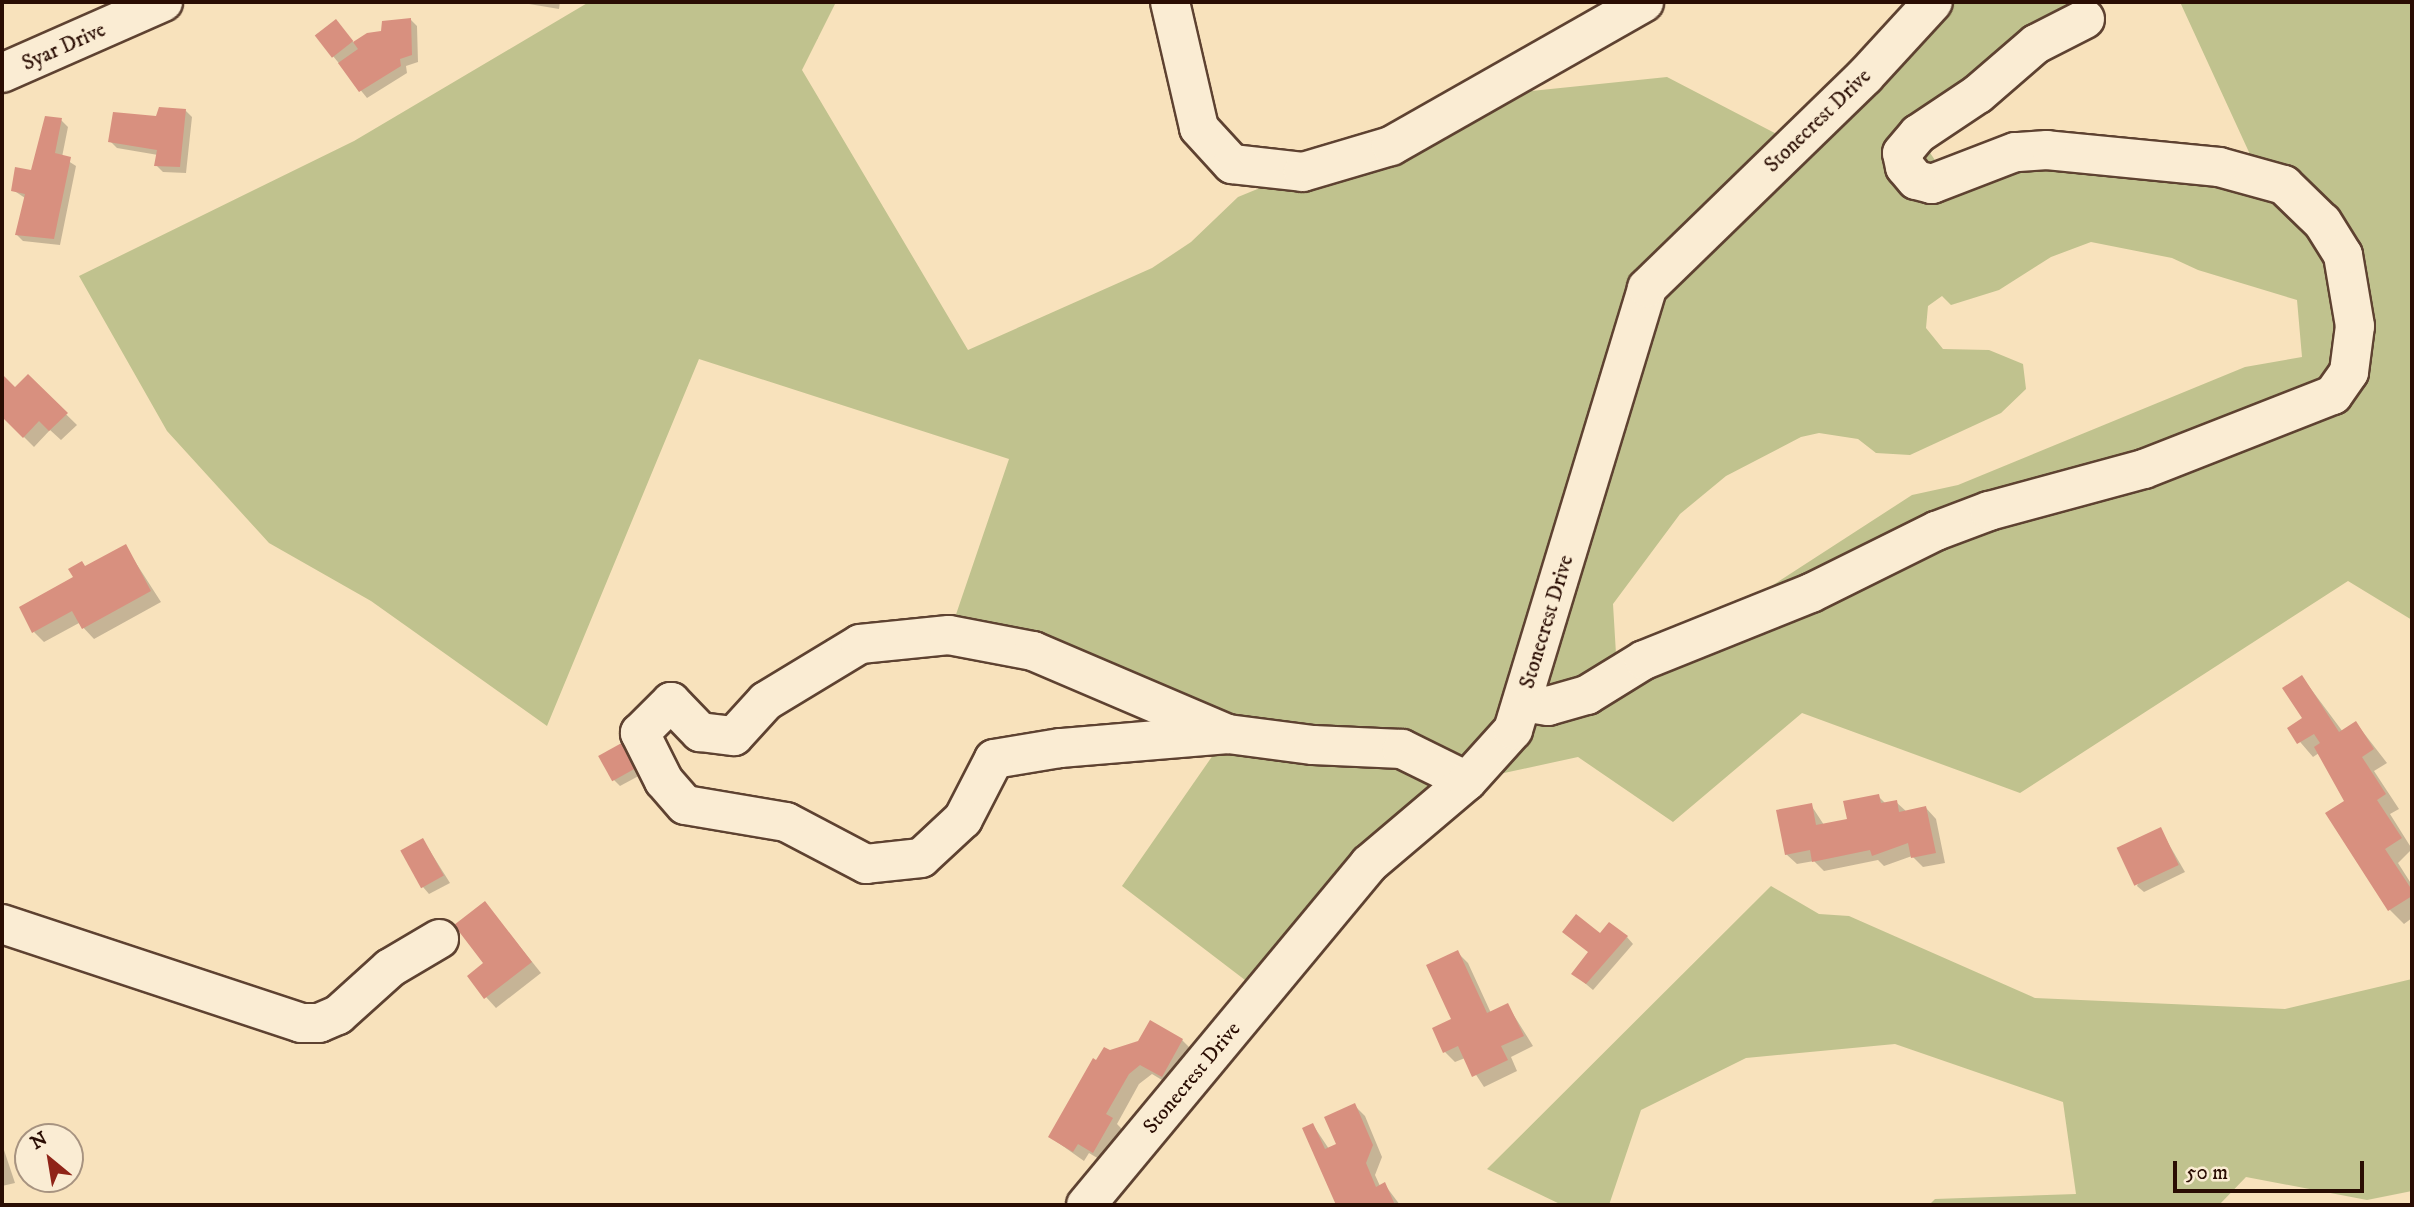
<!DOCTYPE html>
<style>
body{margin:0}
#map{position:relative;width:2414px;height:1207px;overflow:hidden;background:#f8e2bc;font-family:"IM FELL DW Pica",serif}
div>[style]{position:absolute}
.green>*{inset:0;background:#c0c28e}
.shadow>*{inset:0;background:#0003}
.building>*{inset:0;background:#d8907f;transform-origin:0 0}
.roads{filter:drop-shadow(2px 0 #5e4231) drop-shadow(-2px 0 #5e4231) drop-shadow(0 2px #5e4231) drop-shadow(0 -2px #5e4231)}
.minor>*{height:38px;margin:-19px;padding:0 19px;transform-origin:19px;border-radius:19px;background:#faecd3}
span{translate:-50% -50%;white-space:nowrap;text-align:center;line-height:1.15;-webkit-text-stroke:5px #faecd3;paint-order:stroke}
.street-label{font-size:21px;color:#2a0d03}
.frame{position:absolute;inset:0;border:4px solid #2a0d03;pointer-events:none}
.north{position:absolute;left:14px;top:1123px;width:70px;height:70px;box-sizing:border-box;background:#faecd3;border:2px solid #a79380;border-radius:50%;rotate:330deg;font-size:19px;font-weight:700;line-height:28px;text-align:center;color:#2a0d03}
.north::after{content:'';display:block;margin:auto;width:24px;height:32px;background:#8f2418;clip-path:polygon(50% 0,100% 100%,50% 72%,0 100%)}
.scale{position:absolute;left:2173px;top:1161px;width:191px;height:32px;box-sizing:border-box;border:4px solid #2a0d03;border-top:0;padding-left:9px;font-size:21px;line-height:24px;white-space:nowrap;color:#2a0d03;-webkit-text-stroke:5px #faecd3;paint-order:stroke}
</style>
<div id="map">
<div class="green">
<i style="clip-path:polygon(evenodd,589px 2px,836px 2px,802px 70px,968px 350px,1152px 268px,1191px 242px,1238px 197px,1483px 96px,1667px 77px,1796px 144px,1933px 2px,2094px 2px,2085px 19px,1918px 135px,1947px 178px,2015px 152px,2259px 174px,2180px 2px,2412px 2px,2412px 620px,2348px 581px,2020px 793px,1802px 713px,1673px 822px,1578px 757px,1467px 781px,1262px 993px,1122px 886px,1227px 735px,949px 635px,1009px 459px,699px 359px,547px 726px,371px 601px,269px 543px,167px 431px,79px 276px,354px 141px,589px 2px,2091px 242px,2172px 258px,2198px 270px,2297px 300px,2302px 357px,2245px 367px,1958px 485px,1912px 495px,1756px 596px,1611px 668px,1616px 654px,1613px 604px,1680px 514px,1726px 476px,1801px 437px,1819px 433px,1858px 439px,1876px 453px,1910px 455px,2001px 413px,2026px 389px,2023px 364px,1989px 350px,1943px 349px,1926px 328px,1928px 306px,1942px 296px,1951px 305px,1999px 290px,2051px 257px,2091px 242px)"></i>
<i style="clip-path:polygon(1771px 886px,1819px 914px,1849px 916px,2035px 998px,2285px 1009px,2412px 979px,2412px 1191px,2367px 1200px,2246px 1177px,2219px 1205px,1929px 1205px,1935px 1199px,2076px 1194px,2063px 1102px,1895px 1044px,1746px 1058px,1641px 1110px,1609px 1205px,1562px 1205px,1487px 1169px)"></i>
</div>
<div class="shadow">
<i style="clip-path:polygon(517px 2px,560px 2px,559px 9px)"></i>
<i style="clip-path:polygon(411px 20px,417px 26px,418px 62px,406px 66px,407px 73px,367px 98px,316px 35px,336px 21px,354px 43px)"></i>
<i style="clip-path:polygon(185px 110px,192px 117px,186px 173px,163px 172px,156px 165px,158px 155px,117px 148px,110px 141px,157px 118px)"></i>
<i style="clip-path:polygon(61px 120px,68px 127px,62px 157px,76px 166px,60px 245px,23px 241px,17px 235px,25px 198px,13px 190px,32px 172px)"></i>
<i style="clip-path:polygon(2px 376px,15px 389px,28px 377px,77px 425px,61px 440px,50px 430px,34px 447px,2px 415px)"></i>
<i style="clip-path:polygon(125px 546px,161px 602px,94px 639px,79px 623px,44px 642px,34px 632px,76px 578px)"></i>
<i style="clip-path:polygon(2302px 677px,2343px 732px,2356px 723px,2387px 763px,2374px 771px,2399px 809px,2390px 814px,2412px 849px,2398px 863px,2412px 885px,2412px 918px,2404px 924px,2390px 910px,2328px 814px,2346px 802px,2319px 753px,2313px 757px,2289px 729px,2304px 719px)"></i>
<i style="clip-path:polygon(627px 742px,646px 772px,620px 786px,613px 779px)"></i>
<i style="clip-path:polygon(1878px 796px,1886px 804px,1896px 802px,1907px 812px,1926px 808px,1936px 819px,1945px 863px,1923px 867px,1912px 856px,1884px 866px,1878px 860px,1824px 871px,1814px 861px,1797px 864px,1786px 854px,1811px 805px,1824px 825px,1849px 820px)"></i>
<i style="clip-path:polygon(2160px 829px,2185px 872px,2144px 892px,2137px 886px)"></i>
<i style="clip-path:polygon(423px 840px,450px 883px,429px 894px,423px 887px)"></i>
<i style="clip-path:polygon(485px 903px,541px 973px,496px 1008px,486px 997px)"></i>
<i style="clip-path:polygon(1627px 937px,1633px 944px,1593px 990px,1574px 974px)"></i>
<i style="clip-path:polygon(1457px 952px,1468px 963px,1491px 1013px,1508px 1006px,1533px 1046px,1511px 1057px,1517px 1071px,1484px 1087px,1465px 1058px,1455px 1062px,1445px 1052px,1453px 1019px)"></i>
<i style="clip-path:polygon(1182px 1040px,1193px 1051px,1172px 1086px,1152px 1074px,1139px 1084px,1117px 1124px,1123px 1130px,1104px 1162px,1089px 1153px,1084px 1161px,1050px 1137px,1097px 1062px,1110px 1052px)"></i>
<i style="clip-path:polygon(1354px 1105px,1365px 1116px,1382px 1157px,1375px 1175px,1380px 1186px,1385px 1185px,1400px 1205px,1337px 1205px,1304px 1128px,1313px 1125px,1329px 1149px,1338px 1144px)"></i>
<i style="clip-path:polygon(2px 1144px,15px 1183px,2px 1186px)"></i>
</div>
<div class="building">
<i style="clip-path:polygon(411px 18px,412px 55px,400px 59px,401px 66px,359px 92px,338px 63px,358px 49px,353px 42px,367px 33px,381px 31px,382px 21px)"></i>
<i style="left:336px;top:19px;width:28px;height:27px;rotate:52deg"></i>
<i style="clip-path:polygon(159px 107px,186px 109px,180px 167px,154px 166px,157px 150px,108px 142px,113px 112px,156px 116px)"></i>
<i style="clip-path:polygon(45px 116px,62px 118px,55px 153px,71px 157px,54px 239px,15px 235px,25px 194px,11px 191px,15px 167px,31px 170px)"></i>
<i style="clip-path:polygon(2px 374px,15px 387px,28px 374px,68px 413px,49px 431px,39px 421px,23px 438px,2px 417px)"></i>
<i style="clip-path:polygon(126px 544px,151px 591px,82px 629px,72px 611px,32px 633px,19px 607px,73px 577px,68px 569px,82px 561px,85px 566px)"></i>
<i style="clip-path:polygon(2302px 675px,2339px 732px,2356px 721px,2374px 749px,2362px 757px,2386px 794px,2377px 800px,2402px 838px,2385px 849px,2412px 890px,2412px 896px,2388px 911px,2325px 813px,2344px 801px,2314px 747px,2320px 743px,2314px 734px,2297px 744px,2287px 728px,2302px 718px,2282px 688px)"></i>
<i style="left:627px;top:740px;width:29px;height:33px;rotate:61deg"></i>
<i style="clip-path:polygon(1879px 794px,1881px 803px,1897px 800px,1899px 812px,1926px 806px,1936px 853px,1911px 858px,1908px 843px,1872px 856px,1870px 850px,1812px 862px,1810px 850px,1785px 855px,1776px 810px,1812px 803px,1816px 825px,1847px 819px,1843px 801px)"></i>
<i style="left:2161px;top:827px;width:42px;height:49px;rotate:65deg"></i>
<i style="left:423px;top:838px;width:43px;height:26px;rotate:61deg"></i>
<i style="clip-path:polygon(485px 901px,532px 962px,484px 999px,467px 976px,483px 963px,454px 925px)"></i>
<i style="clip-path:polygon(1576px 914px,1600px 933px,1609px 922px,1628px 936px,1586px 984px,1571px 974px,1588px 952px,1562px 932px)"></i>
<i style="clip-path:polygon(1458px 950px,1487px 1013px,1508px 1003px,1524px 1036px,1501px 1046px,1508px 1060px,1472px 1077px,1458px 1046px,1443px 1053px,1432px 1028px,1451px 1019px,1426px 965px)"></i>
<i style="clip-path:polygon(1150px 1020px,1183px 1039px,1162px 1077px,1140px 1065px,1129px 1074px,1106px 1114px,1113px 1118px,1093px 1153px,1078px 1144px,1073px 1152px,1048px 1137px,1093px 1058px,1096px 1060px,1104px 1047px,1110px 1050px,1138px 1041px)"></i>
<i style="clip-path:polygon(1355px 1103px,1373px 1145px,1366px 1163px,1376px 1187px,1385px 1182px,1395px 1205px,1336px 1205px,1302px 1128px,1313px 1123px,1325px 1149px,1336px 1144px,1324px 1117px)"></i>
</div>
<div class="roads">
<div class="minor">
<i style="left:1170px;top:2px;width:129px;rotate:77deg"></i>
<i style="left:1199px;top:128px;width:49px;rotate:47.5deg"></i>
<i style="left:1232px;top:164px;width:71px;rotate:6.4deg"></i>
<i style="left:1303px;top:172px;width:92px;rotate:-16.5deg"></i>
<i style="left:1391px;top:146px;width:291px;rotate:-29.6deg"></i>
<i style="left:2px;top:73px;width:176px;rotate:-23.8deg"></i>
<i style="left:1522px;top:702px;width:26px;rotate:9deg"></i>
<i style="left:1548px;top:706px;width:41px;rotate:-15.8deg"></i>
<i style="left:1587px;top:695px;width:67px;rotate:-31.6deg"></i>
<i style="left:1644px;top:660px;width:180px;rotate:-21.9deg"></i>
<i style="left:1811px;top:593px;width:140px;rotate:-26.4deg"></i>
<i style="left:1936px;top:531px;width:57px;rotate:-20.7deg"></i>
<i style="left:1989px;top:511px;width:161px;rotate:-15.2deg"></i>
<i style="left:2144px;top:469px;width:203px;rotate:-21.4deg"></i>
<i style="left:2333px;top:395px;width:28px;rotate:-55deg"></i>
<i style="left:2349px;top:372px;width:46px;rotate:-82.6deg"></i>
<i style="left:2355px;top:326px;width:72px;rotate:-99.6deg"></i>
<i style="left:2343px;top:255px;width:39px;rotate:-122deg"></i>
<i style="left:2322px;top:222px;width:53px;rotate:-135.8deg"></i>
<i style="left:2284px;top:185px;width:67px;rotate:-164.5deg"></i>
<i style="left:2219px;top:167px;width:173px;rotate:-174.4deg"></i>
<i style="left:2047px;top:150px;width:32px;rotate:176deg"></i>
<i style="left:2015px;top:152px;width:89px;rotate:158.9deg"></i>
<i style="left:1932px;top:184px;width:16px;rotate:-166deg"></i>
<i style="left:1916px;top:180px;width:17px;rotate:-130deg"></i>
<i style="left:1905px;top:167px;width:14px;rotate:-102deg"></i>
<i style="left:1902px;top:153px;width:25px;rotate:-50deg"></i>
<i style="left:1918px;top:134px;width:72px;rotate:-33.7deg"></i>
<i style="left:1978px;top:94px;width:77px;rotate:-40.8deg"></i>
<i style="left:2036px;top:44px;width:55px;rotate:-27deg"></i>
<i style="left:1228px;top:734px;width:169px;rotate:175.2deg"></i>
<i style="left:1060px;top:748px;width:67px;rotate:170.5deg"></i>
<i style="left:994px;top:759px;width:68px;rotate:117.3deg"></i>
<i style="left:963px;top:819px;width:57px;rotate:137.1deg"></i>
<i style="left:921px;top:858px;width:55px;rotate:173.8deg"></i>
<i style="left:866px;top:864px;width:90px;rotate:-152.3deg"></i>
<i style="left:786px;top:822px;width:102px;rotate:-170.4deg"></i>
<i style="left:685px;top:805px;width:32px;rotate:-131deg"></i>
<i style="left:664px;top:781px;width:54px;rotate:-116.6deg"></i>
<i style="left:640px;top:733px;width:44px;rotate:-45deg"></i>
<i style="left:671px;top:702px;width:42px;rotate:46deg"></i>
<i style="left:700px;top:732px;width:34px;rotate:7deg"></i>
<i style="left:734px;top:736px;width:47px;rotate:-47.6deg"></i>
<i style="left:766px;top:701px;width:110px;rotate:-31.2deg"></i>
<i style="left:860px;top:644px;width:89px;rotate:-5.8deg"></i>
<i style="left:949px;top:635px;width:86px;rotate:10.8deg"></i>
<i style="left:1033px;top:651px;width:212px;rotate:23.1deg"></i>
<i style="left:1228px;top:734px;width:86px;rotate:7.4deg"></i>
<i style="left:1313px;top:745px;width:89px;rotate:2.6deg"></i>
<i style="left:1402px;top:749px;width:72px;rotate:26.2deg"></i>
<i style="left:2px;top:924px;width:315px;rotate:18.3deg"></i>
<i style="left:301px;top:1023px;width:18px"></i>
<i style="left:319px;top:1023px;width:21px;rotate:-23deg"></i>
<i style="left:338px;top:1015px;width:70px;rotate:-42.1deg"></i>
<i style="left:390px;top:968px;width:57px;rotate:-30.6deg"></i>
<i style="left:1086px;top:1205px;width:443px;rotate:-50.3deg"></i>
<i style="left:1369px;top:864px;width:128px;rotate:-40.3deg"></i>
<i style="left:1467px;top:781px;width:69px;rotate:-48deg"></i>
<i style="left:1513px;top:730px;width:462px;rotate:-73.1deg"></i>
<i style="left:1647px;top:288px;width:304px;rotate:-44.2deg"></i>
<i style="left:1865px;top:76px;width:100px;rotate:-47.4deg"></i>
</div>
</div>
<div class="street-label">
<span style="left:64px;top:47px;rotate:-24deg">Syar Drive</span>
<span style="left:1818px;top:121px;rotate:-44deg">Stonecrest Drive</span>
<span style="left:1547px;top:622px;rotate:-73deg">Stonecrest Drive</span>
<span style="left:1192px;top:1078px;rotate:-50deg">Stonecrest Drive</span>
</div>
<div class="frame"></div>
<div class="north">N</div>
<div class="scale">50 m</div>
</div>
